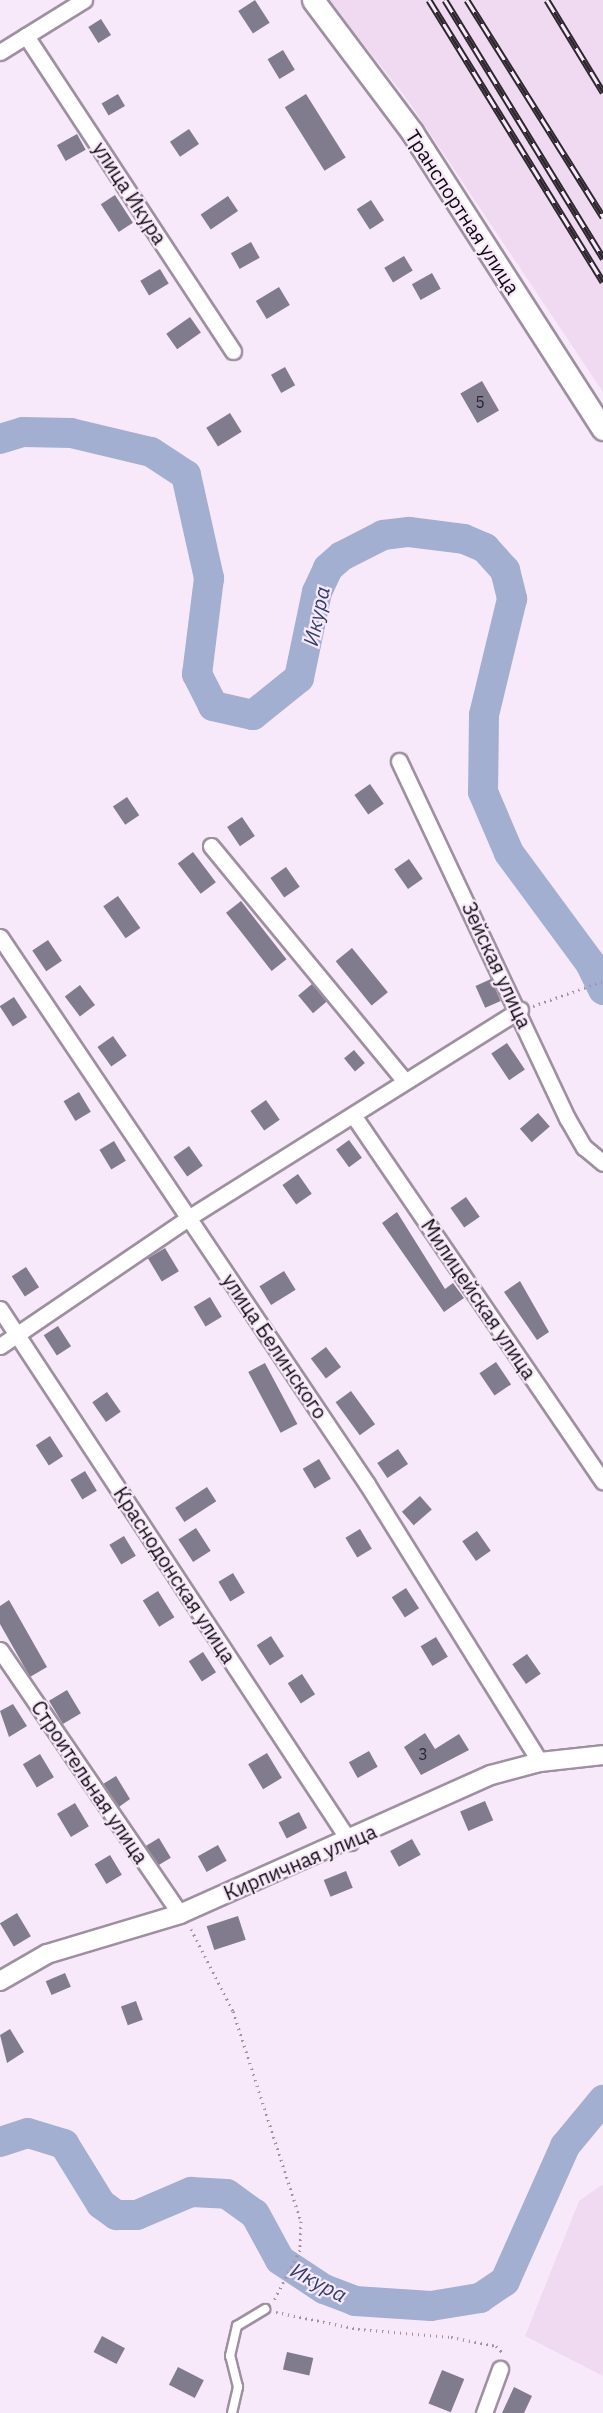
<!DOCTYPE html>
<meta charset="utf-8">
<style>
body{margin:0}
#map{position:relative;width:603px;height:2413px;overflow:hidden;background:#f8e9fa;font-family:"IBM Plex Sans",sans-serif}
div>[style]{position:absolute}
.built>*{inset:0;background:#efdaf1}
.river>*{height:30px;margin:-15px;padding:0 15px;transform-origin:15px;border-radius:15px;background:#a3afd0}
.building>*{inset:0;background:#807c8e;transform-origin:0 0}
.path>*{height:3px;margin-top:-1.5px;transform-origin:0;background:repeating-linear-gradient(90deg,#9f94a0 0 1.5px,transparent 0 6px)}
.roads{filter:drop-shadow(2px 0 #9e90a0) drop-shadow(-2px 0 #9e90a0) drop-shadow(0 2px #9e90a0) drop-shadow(0 -2px #9e90a0)}
.service>*{height:8px;margin:-4px;padding:0 4px;transform-origin:4px;border-radius:4px;background:#fff}
.minor>*{height:15px;margin:-7.5px;padding:0 7.5px;transform-origin:7.5px;border-radius:7.5px;background:#fff}
.tertiary>*{height:18px;margin:-9px;padding:0 9px;transform-origin:9px;border-radius:9px;background:#fff}
.secondary>*{height:21px;margin:-10.5px;padding:0 10.5px;transform-origin:10.5px;border-radius:10.5px;background:#fff}
.rail>*{height:7px;margin-top:-3.5px;transform-origin:0;background:repeating-linear-gradient(90deg,#f8e9fa 0 14px,#2e272f 0 28px);box-sizing:border-box;border-block:2px solid #2e272f}
span{translate:-50% -50%;white-space:nowrap;text-align:center;line-height:1.15;-webkit-text-stroke:4.5px #f8e9fa;paint-order:stroke}
.number-label{font-size:16px;color:#2b2630}
.number-label span{-webkit-text-stroke-width:0}
.street-label{font-size:20px;color:#0f0a10}
.water-label{font-size:21px;color:#313e6b;font-style:italic}
</style>
<div id="map">
<div class="built">
<i style="clip-path:polygon(329px 0,603px 0,603px 392px,409px 102px)"></i>
<i style="clip-path:polygon(603px 2184px,603px 2376px,525px 2336px,579px 2201px)"></i>
</div>
<div class="river">
<i style="left:0;top:439px;width:24px;rotate:-17deg"></i>
<i style="left:23px;top:432px;width:48px;rotate:1.2deg"></i>
<i style="left:71px;top:433px;width:82px;rotate:13.4deg"></i>
<i style="left:151px;top:452px;width:42px;rotate:33.3deg"></i>
<i style="left:186px;top:475px;width:106px;rotate:77.4deg"></i>
<i style="left:209px;top:578px;width:97px;rotate:97.1deg"></i>
<i style="left:197px;top:674px;width:36px;rotate:63deg"></i>
<i style="left:213px;top:706px;width:41px;rotate:12.7deg"></i>
<i style="left:253px;top:715px;width:59px;rotate:-38.8deg"></i>
<i style="left:299px;top:678px;width:88px;rotate:-78.2deg"></i>
<i style="left:317px;top:592px;width:26px;rotate:-65deg"></i>
<i style="left:328px;top:568px;width:18px;rotate:-41deg"></i>
<i style="left:342px;top:556px;width:46px;rotate:-27.1deg"></i>
<i style="left:383px;top:535px;width:26px;rotate:-7deg"></i>
<i style="left:409px;top:532px;width:55px;rotate:7.3deg"></i>
<i style="left:464px;top:539px;width:23px;rotate:23deg"></i>
<i style="left:485px;top:548px;width:30px;rotate:48deg"></i>
<i style="left:505px;top:570px;width:30px;rotate:76deg"></i>
<i style="left:512px;top:599px;width:119px;rotate:103.6deg"></i>
<i style="left:484px;top:715px;width:77px;rotate:90.7deg"></i>
<i style="left:483px;top:792px;width:66px;rotate:66.9deg"></i>
<i style="left:509px;top:853px;width:137px;rotate:53.6deg"></i>
<i style="left:590px;top:963px;width:30px;rotate:64deg"></i>
<i style="left:0;top:2142px;width:29px;rotate:-18deg"></i>
<i style="left:28px;top:2133px;width:38px;rotate:17deg"></i>
<i style="left:64px;top:2144px;width:70px;rotate:58.3deg"></i>
<i style="left:101px;top:2204px;width:19px;rotate:36deg"></i>
<i style="left:116px;top:2215px;width:21px"></i>
<i style="left:137px;top:2215px;width:59px;rotate:-23.1deg"></i>
<i style="left:191px;top:2192px;width:36px;rotate:3deg"></i>
<i style="left:227px;top:2194px;width:34px;rotate:36deg"></i>
<i style="left:255px;top:2214px;width:52px;rotate:61.5deg"></i>
<i style="left:280px;top:2260px;width:53px;rotate:33.4deg"></i>
<i style="left:324px;top:2289px;width:33px;rotate:21deg"></i>
<i style="left:355px;top:2301px;width:76px;rotate:3.8deg"></i>
<i style="left:431px;top:2306px;width:50px;rotate:-9.3deg"></i>
<i style="left:480px;top:2298px;width:30px;rotate:-34deg"></i>
<i style="left:505px;top:2281px;width:148px;rotate:-66deg"></i>
<i style="left:565px;top:2146px;width:60px;rotate:-50.4deg"></i>
</div>
<div class="building">
<i style="left:255px;top:0;width:27px;height:20px;rotate:57deg"></i>
<i style="left:101px;top:19px;width:19px;height:15px;rotate:58deg"></i>
<i style="left:283px;top:50px;width:23px;height:18px;rotate:59deg"></i>
<i style="left:118px;top:94px;width:14px;height:19px;rotate:60deg"></i>
<i style="left:306px;top:94px;width:75px;height:25px;rotate:58deg"></i>
<i style="left:189px;top:129px;width:18px;height:23px;rotate:56deg"></i>
<i style="left:77px;top:134px;width:18px;height:23px;rotate:61deg"></i>
<i style="left:115px;top:195px;width:33px;height:17px;rotate:57deg"></i>
<i style="left:228px;top:196px;width:18px;height:33px;rotate:56deg"></i>
<i style="left:371px;top:200px;width:24px;height:17px;rotate:57deg"></i>
<i style="left:251px;top:242px;width:18px;height:23px;rotate:61deg"></i>
<i style="left:404px;top:256px;width:17px;height:23px;rotate:59deg"></i>
<i style="left:160px;top:269px;width:17px;height:23px;rotate:59deg"></i>
<i style="left:432px;top:273px;width:18px;height:23px;rotate:61deg"></i>
<i style="left:279px;top:287px;width:21px;height:27px;rotate:59deg"></i>
<i style="left:190px;top:317px;width:19px;height:29px;rotate:55deg"></i>
<i style="left:285px;top:367px;width:21px;height:16px;rotate:61deg"></i>
<i style="left:482px;top:381px;width:34px;height:25px;rotate:60deg"></i>
<i style="left:230px;top:413px;width:22px;height:28px;rotate:58deg"></i>
<i style="left:370px;top:784px;width:24px;height:19px;rotate:55deg"></i>
<i style="left:127px;top:797px;width:22px;height:17px;rotate:56deg"></i>
<i style="left:242px;top:817px;width:23px;height:18px;rotate:56deg"></i>
<i style="left:193px;top:852px;width:38px;height:19px;rotate:53deg"></i>
<i style="left:409px;top:859px;width:24px;height:18px;rotate:55deg"></i>
<i style="left:286px;top:867px;width:24px;height:19px;rotate:55deg"></i>
<i style="left:118px;top:896px;width:39px;height:18px;rotate:55deg"></i>
<i style="left:241px;top:901px;width:74px;height:19px;rotate:52deg"></i>
<i style="left:48px;top:940px;width:25px;height:19px;rotate:56deg"></i>
<i style="left:352px;top:948px;width:57px;height:21px;rotate:51deg"></i>
<i style="left:491px;top:979px;width:24px;height:17px;rotate:66deg"></i>
<i style="left:312px;top:984px;width:23px;height:18px;rotate:50deg"></i>
<i style="left:80px;top:985px;width:25px;height:19px;rotate:53deg"></i>
<i style="left:14px;top:997px;width:24px;height:17px;rotate:57deg"></i>
<i style="left:113px;top:1036px;width:24px;height:19px;rotate:55deg"></i>
<i style="left:507px;top:1043px;width:32px;height:19px;rotate:56deg"></i>
<i style="left:354px;top:1050px;width:17px;height:13px;rotate:50deg"></i>
<i style="left:79px;top:1092px;width:23px;height:18px;rotate:59deg"></i>
<i style="left:266px;top:1100px;width:24px;height:19px;rotate:55deg"></i>
<i style="left:538px;top:1113px;width:18px;height:24px;rotate:49deg"></i>
<i style="left:349px;top:1140px;width:22px;height:16px;rotate:54deg"></i>
<i style="left:114px;top:1141px;width:23px;height:17px;rotate:59deg"></i>
<i style="left:189px;top:1146px;width:24px;height:19px;rotate:55deg"></i>
<i style="left:298px;top:1174px;width:24px;height:19px;rotate:55deg"></i>
<i style="left:466px;top:1197px;width:24px;height:19px;rotate:55deg"></i>
<i style="clip-path:polygon(397px 1212px,445px 1289px,453px 1283px,464px 1298px,444px 1312px,382px 1223px)"></i>
<i style="left:165px;top:1248px;width:27px;height:20px;rotate:59deg"></i>
<i style="left:26px;top:1267px;width:24px;height:17px;rotate:57deg"></i>
<i style="left:284px;top:1271px;width:22px;height:29px;rotate:58deg"></i>
<i style="clip-path:polygon(520px 1281px,549px 1332px,537px 1340px,504px 1292px)"></i>
<i style="left:210px;top:1297px;width:23px;height:19px;rotate:59deg"></i>
<i style="left:58px;top:1326px;width:24px;height:17px;rotate:57deg"></i>
<i style="left:326px;top:1347px;width:25px;height:19px;rotate:53deg"></i>
<i style="left:496px;top:1362px;width:27px;height:20px;rotate:56deg"></i>
<i style="left:265px;top:1363px;width:69px;height:19px;rotate:62deg"></i>
<i style="left:351px;top:1391px;width:41px;height:19px;rotate:54deg"></i>
<i style="left:107px;top:1392px;width:24px;height:18px;rotate:55deg"></i>
<i style="left:50px;top:1436px;width:24px;height:17px;rotate:57deg"></i>
<i style="left:398px;top:1449px;width:18px;height:25px;rotate:56deg"></i>
<i style="left:319px;top:1459px;width:23px;height:19px;rotate:59deg"></i>
<i style="left:85px;top:1471px;width:23px;height:17px;rotate:59deg"></i>
<i style="left:207px;top:1487px;width:17px;height:38px;rotate:57deg"></i>
<i style="left:420px;top:1496px;width:18px;height:24px;rotate:49deg"></i>
<i style="left:196px;top:1528px;width:27px;height:21px;rotate:57deg"></i>
<i style="left:360px;top:1529px;width:23px;height:17px;rotate:59deg"></i>
<i style="left:477px;top:1531px;width:24px;height:18px;rotate:55deg"></i>
<i style="left:124px;top:1536px;width:23px;height:17px;rotate:59deg"></i>
<i style="left:233px;top:1573px;width:23px;height:17px;rotate:59deg"></i>
<i style="left:406px;top:1588px;width:24px;height:17px;rotate:57deg"></i>
<i style="left:158px;top:1591px;width:31px;height:18px;rotate:58deg"></i>
<i style="clip-path:polygon(9px 1600px,47px 1667px,30px 1677px,0 1624px,0 1606px)"></i>
<i style="left:271px;top:1636px;width:24px;height:17px;rotate:57deg"></i>
<i style="left:436px;top:1637px;width:23px;height:18px;rotate:59deg"></i>
<i style="left:203px;top:1652px;width:24px;height:17px;rotate:57deg"></i>
<i style="left:527px;top:1654px;width:24px;height:18px;rotate:55deg"></i>
<i style="left:302px;top:1674px;width:24px;height:17px;rotate:57deg"></i>
<i style="left:67px;top:1690px;width:27px;height:21px;rotate:59deg"></i>
<i style="clip-path:polygon(13px 1704px,27px 1726px,9px 1737px,0 1711px)"></i>
<i style="clip-path:polygon(425px 1733px,435px 1749px,459px 1734px,469px 1750px,421px 1775px,404px 1747px)"></i>
<i style="left:369px;top:1751px;width:18px;height:23px;rotate:61deg"></i>
<i style="left:267px;top:1753px;width:29px;height:22px;rotate:59deg"></i>
<i style="left:40px;top:1754px;width:27px;height:20px;rotate:59deg"></i>
<i style="clip-path:polygon(116px 1776px,130px 1799px,119px 1807px,103px 1784px)"></i>
<i style="left:485px;top:1801px;width:21px;height:27px;rotate:67deg"></i>
<i style="left:75px;top:1803px;width:27px;height:21px;rotate:59deg"></i>
<i style="left:299px;top:1812px;width:18px;height:23px;rotate:63deg"></i>
<i style="left:159px;top:1838px;width:23px;height:16px;rotate:59deg"></i>
<i style="left:412px;top:1839px;width:18px;height:25px;rotate:61deg"></i>
<i style="left:218px;top:1845px;width:18px;height:23px;rotate:61deg"></i>
<i style="left:110px;top:1855px;width:23px;height:18px;rotate:59deg"></i>
<i style="left:346px;top:1871px;width:18px;height:24px;rotate:68deg"></i>
<i style="left:17px;top:1913px;width:27px;height:20px;rotate:59deg"></i>
<i style="left:238px;top:1916px;width:25px;height:33px;rotate:72deg"></i>
<i style="left:65px;top:1973px;width:15px;height:21px;rotate:67deg"></i>
<i style="left:136px;top:2001px;width:20px;height:16px;rotate:70deg"></i>
<i style="clip-path:polygon(10px 2029px,24px 2052px,7px 2063px,0 2035px)"></i>
<i style="left:102px;top:2336px;width:26px;height:18px;rotate:28deg"></i>
<i style="left:287px;top:2352px;width:27px;height:18px;rotate:13deg"></i>
<i style="left:178px;top:2367px;width:29px;height:20px;rotate:27deg"></i>
<i style="left:442px;top:2370px;width:24px;height:36px;rotate:22deg"></i>
<i style="clip-path:polygon(514px 2387px,532px 2396px,524px 2413px,502px 2413px)"></i>
</div>
<div class="path">
<i style="left:533px;top:1006px;width:74px;rotate:-19.7deg"></i>
<i style="left:191px;top:1929px;width:92px;rotate:62.9deg"></i>
<i style="left:233px;top:2011px;width:221px;rotate:72.1deg"></i>
<i style="left:301px;top:2221px;width:29px;rotate:92deg"></i>
<i style="left:300px;top:2250px;width:59px;rotate:117.4deg"></i>
<i style="left:276px;top:2312px;width:84px;rotate:11.7deg"></i>
<i style="left:358px;top:2329px;width:93px;rotate:4.9deg"></i>
<i style="left:451px;top:2337px;width:46px;rotate:11.3deg"></i>
<i style="left:496px;top:2346px;width:10px;rotate:45deg"></i>
</div>
<div class="roads">
<div class="service">
<i style="left:232px;top:2413px;width:27px;rotate:-77deg"></i>
<i style="left:238px;top:2387px;width:32px;rotate:-104deg"></i>
<i style="left:230px;top:2356px;width:31px;rotate:-77deg"></i>
<i style="left:237px;top:2326px;width:33px;rotate:-31deg"></i>
</div>
<div class="minor">
<i style="left:26px;top:36px;width:377px;rotate:56.7deg"></i>
<i style="left:0;top:52px;width:99px;rotate:-31.8deg"></i>
<i style="left:399px;top:761px;width:395px;rotate:64.8deg"></i>
<i style="left:567px;top:1118px;width:34px;rotate:60deg"></i>
<i style="left:584px;top:1147px;width:25px;rotate:40deg"></i>
<i style="left:211px;top:846px;width:305px;rotate:50.5deg"></i>
<i style="left:0;top:937px;width:659px;rotate:56.14deg"></i>
<i style="left:367px;top:1484px;width:327px;rotate:58.1deg"></i>
<i style="left:355px;top:1118px;width:440px;rotate:55.7deg"></i>
<i style="left:0;top:1309px;width:638px;rotate:56.71deg"></i>
<i style="left:0;top:1346px;width:227px;rotate:-34.2deg"></i>
<i style="left:188px;top:1218px;width:392px;rotate:-32.1deg"></i>
<i style="left:0;top:1650px;width:320px;rotate:55.7deg"></i>
<i style="left:484px;top:2413px;width:47px;rotate:-70deg"></i>
</div>
<div class="tertiary">
<i style="left:0;top:1981px;width:54px;rotate:-29.9deg"></i>
<i style="left:47px;top:1954px;width:139px;rotate:-16.7deg"></i>
<i style="left:180px;top:1914px;width:341px;rotate:-24.1deg"></i>
<i style="left:491px;top:1775px;width:51px;rotate:-14.9deg"></i>
<i style="left:540px;top:1762px;width:63px;rotate:-6.3deg"></i>
</div>
<div class="secondary">
<i style="left:313px;top:0;width:165px;rotate:53.1deg"></i>
<i style="left:412px;top:132px;width:353px;rotate:57.3deg"></i>
</div>
</div>
<div class="rail">
<i style="left:429px;top:0;width:331px;rotate:58.3deg"></i>
<i style="left:445px;top:0;width:303px;rotate:58.5deg"></i>
<i style="left:467px;top:0;width:256px;rotate:57.9deg"></i>
<i style="left:547px;top:0;width:108px;rotate:58.7deg"></i>
</div>
<div class="number-label">
<span style="left:480px;top:402px">5</span>
<span style="left:423px;top:1754px">3</span>
</div>
<div class="street-label">
<span style="left:130px;top:193px;rotate:57deg">улица Икура</span>
<span style="left:463px;top:212px;rotate:57deg">Транспортная улица</span>
<span style="left:497px;top:965px;rotate:65deg">Зейская улица</span>
<span style="left:479px;top:1299px;rotate:56deg">Милицейская улица</span>
<span style="left:275px;top:1346px;rotate:56deg">улица Белинского</span>
<span style="left:175px;top:1575px;rotate:57deg">Краснодонская улица</span>
<span style="left:90px;top:1782px;rotate:56deg">Строительная улица</span>
<span style="left:300px;top:1862px;rotate:-23deg">Кирпичная улица</span>
</div>
<div class="water-label">
<span style="left:316px;top:616px;rotate:-78deg">Икура</span>
<span style="left:319px;top:2282px;rotate:28deg">Икура</span>
</div>
</div>
